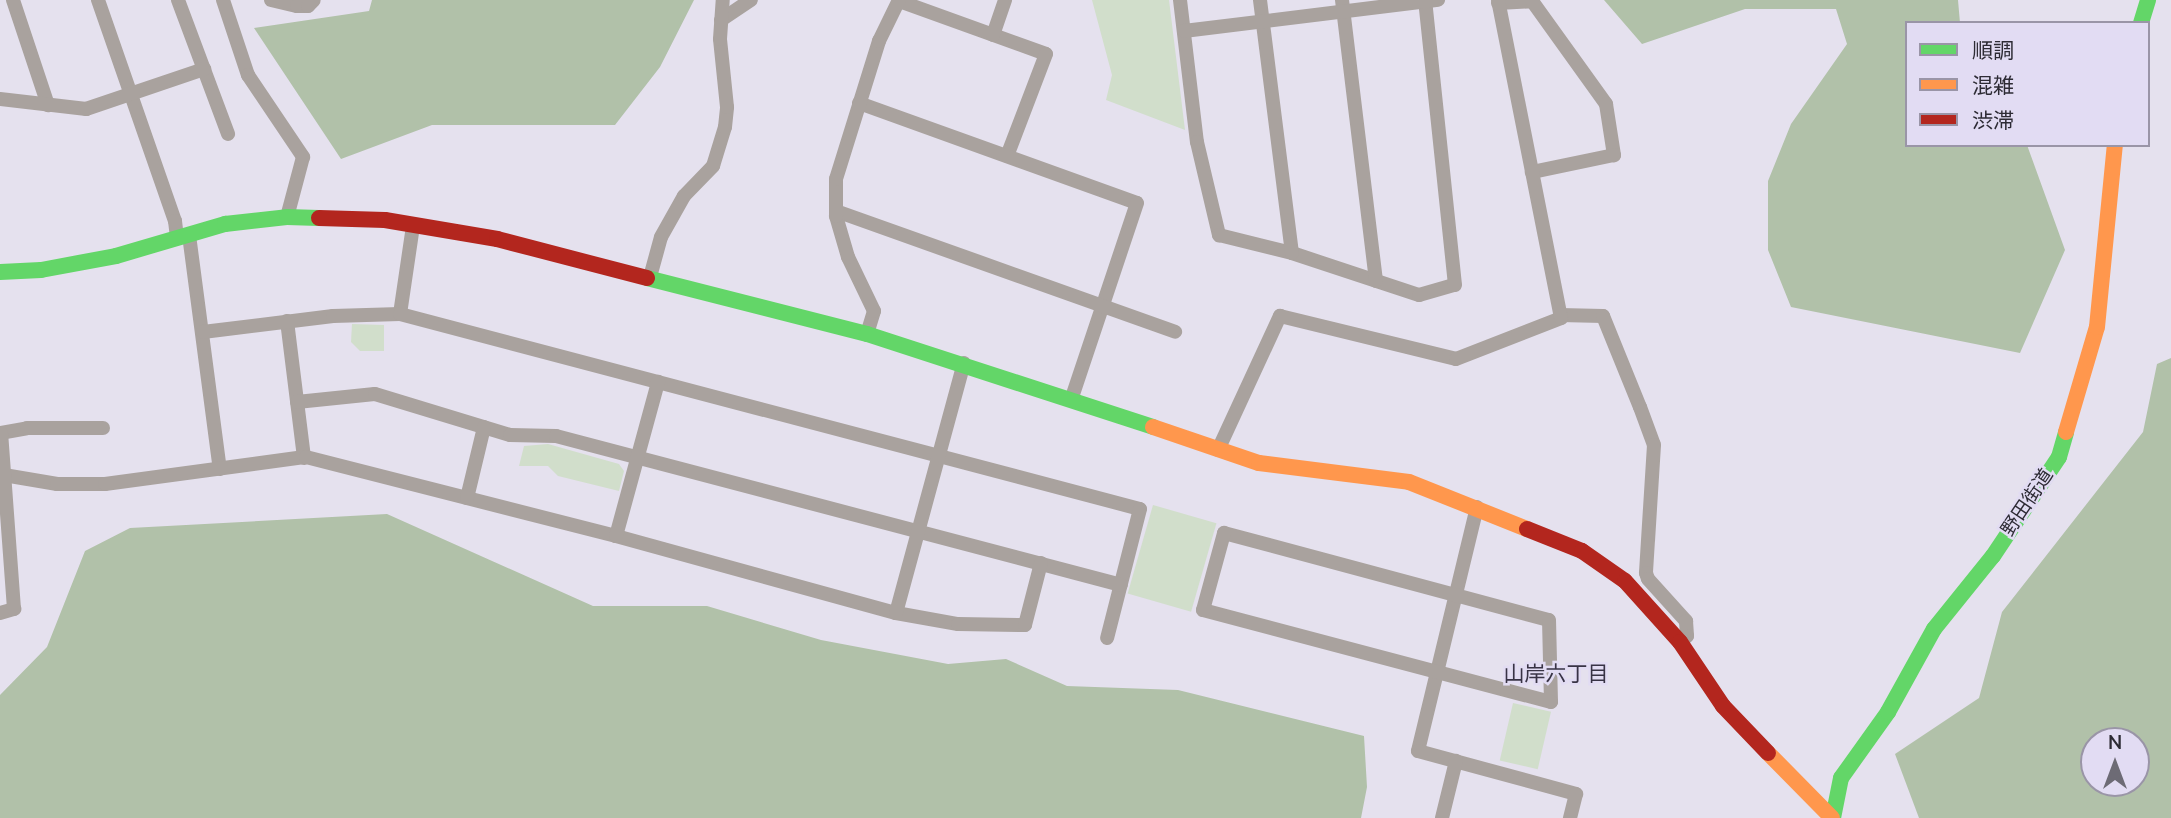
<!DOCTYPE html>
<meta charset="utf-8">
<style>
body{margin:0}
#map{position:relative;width:2171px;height:818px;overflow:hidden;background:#e5e1ee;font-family:"Nunito Sans","Noto Sans JP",sans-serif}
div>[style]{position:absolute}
.green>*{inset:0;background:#d1decb;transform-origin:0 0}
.forest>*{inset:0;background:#b1c1a9}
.street>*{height:14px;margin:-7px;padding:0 7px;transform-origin:7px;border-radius:7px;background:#a9a29e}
.fast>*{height:16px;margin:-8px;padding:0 8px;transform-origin:8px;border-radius:8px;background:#63d668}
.slow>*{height:16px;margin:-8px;padding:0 8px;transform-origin:8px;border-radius:8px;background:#ff974d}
.jam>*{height:16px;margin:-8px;padding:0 8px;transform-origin:8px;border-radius:8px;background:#b3261e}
span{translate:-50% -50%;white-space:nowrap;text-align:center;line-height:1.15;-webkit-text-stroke:5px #e2dcf3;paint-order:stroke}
.street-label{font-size:19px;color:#2d2b34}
.neighbourhood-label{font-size:21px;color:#383345}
.legend{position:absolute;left:1905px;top:21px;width:245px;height:126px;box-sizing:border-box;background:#e2dcf3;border:2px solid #9a95a7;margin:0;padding:9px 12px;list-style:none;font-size:21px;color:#2d2b34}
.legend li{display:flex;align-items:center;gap:14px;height:35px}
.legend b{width:35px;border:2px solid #9a95a7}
.north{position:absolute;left:2080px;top:727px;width:70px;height:70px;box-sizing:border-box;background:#e2dcf3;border:2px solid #9a95a7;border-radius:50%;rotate:0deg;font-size:19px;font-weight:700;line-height:28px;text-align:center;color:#2d2b34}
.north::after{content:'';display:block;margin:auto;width:24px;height:32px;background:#6d6b75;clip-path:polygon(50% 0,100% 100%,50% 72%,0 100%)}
</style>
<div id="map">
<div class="green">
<i style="clip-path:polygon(1092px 0,1169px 0,1185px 130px,1106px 100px,1112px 75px)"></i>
<i style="clip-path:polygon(352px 324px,384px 325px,384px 351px,360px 351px,351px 342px)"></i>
<i style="clip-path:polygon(548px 444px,619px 464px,624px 471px,619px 491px,558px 476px,548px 466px,519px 466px,524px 446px)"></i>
<i style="left:1153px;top:505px;width:66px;height:92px;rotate:16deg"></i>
<i style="left:1513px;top:703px;width:39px;height:59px;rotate:13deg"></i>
</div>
<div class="forest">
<i style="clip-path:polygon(372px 0,694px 0,660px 67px,615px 125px,432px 125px,341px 159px,254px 28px,369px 11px)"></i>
<i style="clip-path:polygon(1604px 0,1958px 0,1960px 23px,1907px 23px,1907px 145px,2027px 145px,2065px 250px,2020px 353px,1791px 307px,1768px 250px,1768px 181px,1791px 124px,1847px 44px,1836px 9px,1745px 9px,1642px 44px)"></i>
<i style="clip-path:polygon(evenodd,2171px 358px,2171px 818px,1919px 818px,1895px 754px,1979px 698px,2002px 612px,2143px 432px,2157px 364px,2171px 358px,2094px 741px,2136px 741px,2136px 783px,2094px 783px,2094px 741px)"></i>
<i style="clip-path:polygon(387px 514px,593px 606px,707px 606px,821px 640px,948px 664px,1006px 659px,1067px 686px,1178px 690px,1364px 736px,1367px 787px,1361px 818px,0 818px,0 695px,47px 647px,85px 551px,130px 528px)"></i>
</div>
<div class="street">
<i style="left:13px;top:0;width:111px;rotate:71.6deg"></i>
<i style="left:98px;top:0;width:234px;rotate:70.8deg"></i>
<i style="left:175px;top:221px;width:17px;rotate:83deg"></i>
<i style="left:178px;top:0;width:143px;rotate:69.5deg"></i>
<i style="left:223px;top:0;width:79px;rotate:71.6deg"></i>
<i style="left:248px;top:75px;width:99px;rotate:56.1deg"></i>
<i style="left:303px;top:157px;width:62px;rotate:104.9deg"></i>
<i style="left:271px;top:0;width:27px;rotate:13deg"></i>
<i style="left:297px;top:6px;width:11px"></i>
<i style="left:308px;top:6px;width:8px;rotate:-45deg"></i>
<i style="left:1180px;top:0;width:143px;rotate:83.2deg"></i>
<i style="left:1197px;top:142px;width:96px;rotate:76.7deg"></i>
<i style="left:1219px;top:235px;width:75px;rotate:13.9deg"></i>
<i style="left:1292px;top:253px;width:134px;rotate:18.3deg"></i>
<i style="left:1419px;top:295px;width:37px;rotate:-16deg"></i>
<i style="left:1455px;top:285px;width:287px;rotate:-96deg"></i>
<i style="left:1260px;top:0;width:255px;rotate:82.8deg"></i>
<i style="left:1342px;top:0;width:283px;rotate:83.1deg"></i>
<i style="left:899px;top:1px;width:156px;rotate:19.8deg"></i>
<i style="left:1046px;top:54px;width:109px;rotate:110.9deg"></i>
<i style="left:1498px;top:3px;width:34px;rotate:-3deg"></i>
<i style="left:1532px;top:1px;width:127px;rotate:54.3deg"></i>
<i style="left:1606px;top:104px;width:52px;rotate:81.1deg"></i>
<i style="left:1614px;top:155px;width:84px;rotate:168.3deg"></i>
<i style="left:721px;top:20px;width:36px;rotate:-34deg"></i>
<i style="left:1184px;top:31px;width:256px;rotate:-7deg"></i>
<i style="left:993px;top:35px;width:37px;rotate:-71deg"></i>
<i style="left:0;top:99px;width:87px;rotate:6.6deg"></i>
<i style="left:86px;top:109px;width:125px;rotate:-18.7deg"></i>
<i style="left:859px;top:103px;width:295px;rotate:19.8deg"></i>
<i style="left:1137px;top:203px;width:208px;rotate:108.5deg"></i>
<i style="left:836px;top:211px;width:360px;rotate:19.6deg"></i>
<i style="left:189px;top:235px;width:236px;rotate:82.5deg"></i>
<i style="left:650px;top:277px;width:41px;rotate:-74.6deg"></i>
<i style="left:661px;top:237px;width:47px;rotate:-60.7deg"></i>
<i style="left:684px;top:196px;width:42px;rotate:-46deg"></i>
<i style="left:713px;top:166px;width:41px;rotate:-72.9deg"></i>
<i style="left:725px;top:127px;width:20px;rotate:-84deg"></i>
<i style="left:727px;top:107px;width:68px;rotate:-95.9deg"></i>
<i style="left:720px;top:39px;width:39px;rotate:-86deg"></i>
<i style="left:400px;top:314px;width:89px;rotate:-81.6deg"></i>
<i style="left:1560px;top:315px;width:43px;rotate:1.3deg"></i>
<i style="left:1603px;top:316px;width:98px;rotate:67.9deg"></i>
<i style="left:1640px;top:407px;width:40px;rotate:69.8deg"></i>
<i style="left:1654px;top:445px;width:128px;rotate:93.6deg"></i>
<i style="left:1646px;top:573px;width:6px;rotate:72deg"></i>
<i style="left:1648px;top:579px;width:57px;rotate:47.9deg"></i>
<i style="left:1686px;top:621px;width:15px;rotate:86deg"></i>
<i style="left:1687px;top:636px;width:9px;rotate:139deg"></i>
<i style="left:287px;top:321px;width:138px;rotate:82.9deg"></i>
<i style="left:203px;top:332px;width:131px;rotate:-7deg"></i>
<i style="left:333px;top:316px;width:67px;rotate:-1.7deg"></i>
<i style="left:400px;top:314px;width:765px;rotate:14.76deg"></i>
<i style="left:1140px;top:509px;width:133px;rotate:104.3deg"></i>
<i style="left:867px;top:334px;width:24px;rotate:-73deg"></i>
<i style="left:874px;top:311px;width:60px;rotate:-115.7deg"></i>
<i style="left:848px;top:257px;width:43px;rotate:-106.3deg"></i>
<i style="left:836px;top:216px;width:37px;rotate:-90deg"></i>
<i style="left:836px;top:179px;width:145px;rotate:-72.7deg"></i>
<i style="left:879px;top:41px;width:46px;rotate:-64deg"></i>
<i style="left:297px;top:402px;width:78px;rotate:-5.9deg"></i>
<i style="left:375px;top:394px;width:141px;rotate:16.9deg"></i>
<i style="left:510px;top:435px;width:46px;rotate:1.2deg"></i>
<i style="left:556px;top:436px;width:584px;rotate:14.77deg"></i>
<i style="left:0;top:433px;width:27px;rotate:-10deg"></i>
<i style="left:27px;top:428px;width:76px"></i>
<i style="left:1218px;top:450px;width:148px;rotate:-65.2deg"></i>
<i style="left:1280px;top:316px;width:181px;rotate:13.7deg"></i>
<i style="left:1456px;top:359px;width:113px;rotate:-21.3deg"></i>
<i style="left:1561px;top:318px;width:324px;rotate:-101.2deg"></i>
<i style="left:4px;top:475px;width:54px;rotate:9.6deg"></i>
<i style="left:57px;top:484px;width:48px"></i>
<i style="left:105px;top:484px;width:203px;rotate:-7.7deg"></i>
<i style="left:306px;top:457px;width:320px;rotate:14.3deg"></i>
<i style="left:616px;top:536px;width:290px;rotate:15.4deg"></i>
<i style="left:896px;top:613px;width:63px;rotate:10.1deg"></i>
<i style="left:958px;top:624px;width:67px;rotate:0.9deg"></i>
<i style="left:1025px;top:625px;width:64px;rotate:-75.5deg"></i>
<i style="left:467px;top:498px;width:73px;rotate:-76.5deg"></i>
<i style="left:1477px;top:507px;width:251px;rotate:103.6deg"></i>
<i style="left:1418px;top:751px;width:164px;rotate:15.2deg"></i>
<i style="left:1576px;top:794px;width:25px;rotate:104deg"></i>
<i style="left:1224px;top:533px;width:336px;rotate:15deg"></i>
<i style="left:1549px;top:620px;width:82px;rotate:88.6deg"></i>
<i style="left:1551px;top:702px;width:360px;rotate:-165.2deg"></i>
<i style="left:1203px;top:610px;width:80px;rotate:-74.7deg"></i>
<i style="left:616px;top:536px;width:160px;rotate:-74.7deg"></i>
<i style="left:0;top:613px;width:15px;rotate:-16deg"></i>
<i style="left:14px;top:609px;width:176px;rotate:-94.2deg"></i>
<i style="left:896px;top:613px;width:259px;rotate:-74.8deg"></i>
<i style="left:1442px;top:818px;width:59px;rotate:-76.2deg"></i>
</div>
<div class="fast">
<i style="left:2141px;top:23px;width:24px;rotate:-73deg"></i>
<i style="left:0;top:272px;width:41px;rotate:-2.8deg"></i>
<i style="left:41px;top:270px;width:76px;rotate:-10.6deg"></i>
<i style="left:116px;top:256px;width:114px;rotate:-16.4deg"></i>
<i style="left:225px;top:224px;width:62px;rotate:-6.4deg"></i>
<i style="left:287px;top:217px;width:32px;rotate:2deg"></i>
<i style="left:647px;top:278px;width:227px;rotate:14.3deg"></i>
<i style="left:867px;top:334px;width:301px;rotate:18deg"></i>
<i style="left:1833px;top:818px;width:41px;rotate:-78.7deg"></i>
<i style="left:1841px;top:778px;width:81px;rotate:-54.5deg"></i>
<i style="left:1888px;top:712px;width:95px;rotate:-61deg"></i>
<i style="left:1934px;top:629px;width:94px;rotate:-51.1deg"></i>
<i style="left:1993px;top:556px;width:119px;rotate:-56.3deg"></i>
<i style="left:2059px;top:457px;width:26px;rotate:-74deg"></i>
</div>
<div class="slow">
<i style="left:1153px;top:427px;width:112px;rotate:18.8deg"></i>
<i style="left:1259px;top:463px;width:151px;rotate:7.2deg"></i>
<i style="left:1409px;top:482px;width:127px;rotate:21.7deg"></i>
<i style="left:2066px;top:432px;width:109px;rotate:-73.6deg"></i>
<i style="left:2097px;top:327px;width:183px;rotate:-84.4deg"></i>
<i style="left:1768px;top:753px;width:91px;rotate:45.4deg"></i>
</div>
<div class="jam">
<i style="left:319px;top:218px;width:66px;rotate:1.7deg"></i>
<i style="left:385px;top:220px;width:114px;rotate:9.6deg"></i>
<i style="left:497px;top:239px;width:155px;rotate:14.6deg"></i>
<i style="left:1527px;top:529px;width:59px;rotate:21.8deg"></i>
<i style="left:1582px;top:551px;width:52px;rotate:34.9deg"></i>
<i style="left:1625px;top:581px;width:82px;rotate:48deg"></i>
<i style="left:1680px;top:642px;width:77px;rotate:56.1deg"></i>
<i style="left:1723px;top:706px;width:65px;rotate:46.2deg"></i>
</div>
<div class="street-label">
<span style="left:2028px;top:503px;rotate:-56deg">野田街道</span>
</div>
<div class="neighbourhood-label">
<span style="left:1556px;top:674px">山岸六丁目</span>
</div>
<ul class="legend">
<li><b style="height:9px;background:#63d668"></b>順調</li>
<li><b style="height:9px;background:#ff974d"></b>混雑</li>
<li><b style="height:9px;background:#b3261e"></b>渋滞</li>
</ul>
<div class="north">N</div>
</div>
